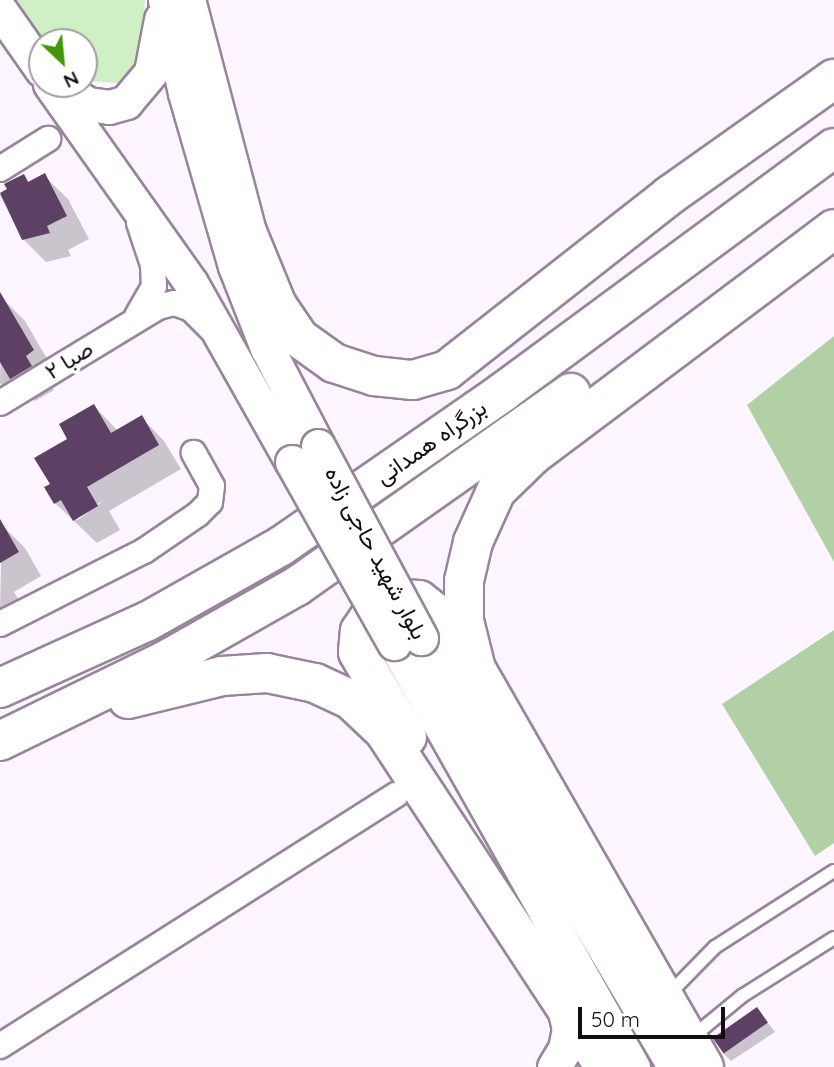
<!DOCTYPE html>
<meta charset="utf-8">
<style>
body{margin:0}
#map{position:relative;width:834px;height:1067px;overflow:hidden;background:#fdf5ff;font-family:Quicksand,Vazirmatn,sans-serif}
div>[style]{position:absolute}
.green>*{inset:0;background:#cfefc4}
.forest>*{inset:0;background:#b1d0a5}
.shadow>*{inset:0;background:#0003}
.building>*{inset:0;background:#5d4164;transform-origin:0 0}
.roads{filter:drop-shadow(2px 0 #97859b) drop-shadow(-2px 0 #97859b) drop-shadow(0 2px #97859b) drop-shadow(0 -2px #97859b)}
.lane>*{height:12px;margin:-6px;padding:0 6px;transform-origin:6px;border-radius:6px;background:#fff}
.street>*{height:24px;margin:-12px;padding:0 12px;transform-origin:12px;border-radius:12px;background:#fff}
.secondary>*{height:33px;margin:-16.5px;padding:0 16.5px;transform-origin:16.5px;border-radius:16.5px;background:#fff}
.highway>*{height:38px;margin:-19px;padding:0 19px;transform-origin:19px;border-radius:19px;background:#fff}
.bridges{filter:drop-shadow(2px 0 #97859b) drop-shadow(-2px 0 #97859b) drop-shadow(0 2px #97859b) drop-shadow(0 -2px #97859b)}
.secondary-bridge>*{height:33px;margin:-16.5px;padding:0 16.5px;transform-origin:16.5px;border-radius:16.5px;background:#fff}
span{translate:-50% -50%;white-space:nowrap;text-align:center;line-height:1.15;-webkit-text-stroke:7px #fff;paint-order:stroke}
.street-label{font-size:23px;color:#130d15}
.north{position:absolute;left:28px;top:28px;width:70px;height:70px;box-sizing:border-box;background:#fff;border:2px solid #a19ea1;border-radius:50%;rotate:154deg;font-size:19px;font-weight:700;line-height:28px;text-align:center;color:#130d15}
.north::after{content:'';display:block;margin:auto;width:24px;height:32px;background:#429708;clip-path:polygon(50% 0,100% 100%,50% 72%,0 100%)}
.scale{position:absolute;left:578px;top:1007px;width:147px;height:32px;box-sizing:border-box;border:4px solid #130d15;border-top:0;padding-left:9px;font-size:21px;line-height:24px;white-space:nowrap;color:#130d15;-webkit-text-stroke:5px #fff;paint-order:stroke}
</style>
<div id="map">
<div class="green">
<i style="clip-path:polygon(7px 0,145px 0,142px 53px,134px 75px,121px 83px,84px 81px,84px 42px,42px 42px)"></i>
</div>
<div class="forest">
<i style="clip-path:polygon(834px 336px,834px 562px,747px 405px)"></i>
<i style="clip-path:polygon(834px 630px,834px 843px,815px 856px,722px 704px)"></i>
</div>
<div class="shadow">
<i style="clip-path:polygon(23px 176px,30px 183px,44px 176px,68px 199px,89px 239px,68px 250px,71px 256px,46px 262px,23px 239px,0 195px)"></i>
<i style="clip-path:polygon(2px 298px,25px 321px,56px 374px,47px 379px,54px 390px,35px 401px,24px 391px,15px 396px,0 383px)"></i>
<i style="clip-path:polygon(evenodd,94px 406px,118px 431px,141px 417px,164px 441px,181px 469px,109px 511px,120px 530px,97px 543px,55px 503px,52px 484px,70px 439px,94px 406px,104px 500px,78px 520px,75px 517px,104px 500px)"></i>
<i style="clip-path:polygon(2px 525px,25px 548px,41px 576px,14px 592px,18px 599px,0 609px)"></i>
<i style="clip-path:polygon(757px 1009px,775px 1032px,731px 1061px,723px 1053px)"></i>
</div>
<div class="building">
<i style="clip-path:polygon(45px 173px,67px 216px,47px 226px,50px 233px,22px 240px,0 193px,7px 189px,4px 184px,24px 174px,28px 182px)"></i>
<i style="clip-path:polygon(0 292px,34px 350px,26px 356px,32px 366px,10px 379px,0 362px)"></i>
<i style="clip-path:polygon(94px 404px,111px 433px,142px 415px,159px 445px,87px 487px,98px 506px,73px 521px,61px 500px,54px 504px,44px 487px,50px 484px,34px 458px,67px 439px,59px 424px)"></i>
<i style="clip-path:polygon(0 519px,19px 552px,0 563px)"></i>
<i style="left:757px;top:1007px;width:19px;height:54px;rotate:55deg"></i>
</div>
<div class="roads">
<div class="lane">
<i style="left:667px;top:996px;width:69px;rotate:-45.6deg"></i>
<i style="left:715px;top:947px;width:141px;rotate:-32.6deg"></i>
<i style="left:691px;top:1038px;width:66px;rotate:-39.5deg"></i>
<i style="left:742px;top:996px;width:109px;rotate:-32.2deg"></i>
</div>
<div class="street">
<i style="left:0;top:169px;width:57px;rotate:-32deg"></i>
<i style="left:137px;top:316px;width:34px;rotate:-60deg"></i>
<i style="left:154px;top:286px;width:21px;rotate:-93deg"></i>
<i style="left:153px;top:265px;width:44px;rotate:-108.4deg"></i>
<i style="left:0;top:403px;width:185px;rotate:-31.3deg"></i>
<i style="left:158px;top:307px;width:16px;rotate:-14deg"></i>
<i style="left:174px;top:303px;width:18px;rotate:19deg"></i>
<i style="left:191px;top:309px;width:28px;rotate:45deg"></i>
<i style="left:0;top:624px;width:161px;rotate:-26.9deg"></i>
<i style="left:144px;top:551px;width:65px;rotate:-34.4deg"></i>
<i style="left:198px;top:514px;width:17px;rotate:-45deg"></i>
<i style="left:210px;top:502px;width:16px;rotate:-83deg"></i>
<i style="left:212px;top:486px;width:38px;rotate:-119deg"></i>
<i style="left:0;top:1046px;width:469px;rotate:-32.4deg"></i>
</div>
<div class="secondary">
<i style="left:165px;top:0;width:95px;rotate:77.9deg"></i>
<i style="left:185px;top:93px;width:180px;rotate:73.9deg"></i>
<i style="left:235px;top:266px;width:88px;rotate:68.7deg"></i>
<i style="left:267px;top:348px;width:110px;rotate:62.5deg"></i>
<i style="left:0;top:10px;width:73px;rotate:55deg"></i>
<i style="left:50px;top:84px;width:244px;rotate:54.7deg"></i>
<i style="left:191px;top:283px;width:206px;rotate:60.6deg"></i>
<i style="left:58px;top:84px;width:36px;rotate:34deg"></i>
<i style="left:88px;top:104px;width:21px;rotate:8deg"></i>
<i style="left:109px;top:107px;width:18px;rotate:-16deg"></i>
<i style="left:126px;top:102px;width:39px;rotate:-50deg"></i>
<i style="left:151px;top:72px;width:54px;rotate:-79.3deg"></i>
<i style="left:421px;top:638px;width:499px;rotate:59.4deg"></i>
<i style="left:394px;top:643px;width:487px;rotate:60.6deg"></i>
<i style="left:554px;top:1067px;width:21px;rotate:-59deg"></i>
<i style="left:565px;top:1049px;width:20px;rotate:-79deg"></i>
<i style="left:569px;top:1029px;width:26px;rotate:-103deg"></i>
</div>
<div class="highway">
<i style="left:186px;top:0;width:240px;rotate:75.3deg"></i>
<i style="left:247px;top:232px;width:79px;rotate:67.7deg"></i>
<i style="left:277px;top:305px;width:40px;rotate:56deg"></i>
<i style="left:299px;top:338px;width:43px;rotate:35.5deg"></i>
<i style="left:334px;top:363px;width:42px;rotate:18deg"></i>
<i style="left:374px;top:376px;width:39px;rotate:6deg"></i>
<i style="left:413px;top:380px;width:35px;rotate:-16deg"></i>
<i style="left:447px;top:370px;width:283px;rotate:-38.1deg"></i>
<i style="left:670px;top:195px;width:201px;rotate:-35.3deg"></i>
<i style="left:0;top:688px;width:162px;rotate:-24.4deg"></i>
<i style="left:148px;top:621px;width:153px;rotate:-29.4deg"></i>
<i style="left:281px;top:546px;width:270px;rotate:-34.7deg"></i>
<i style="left:503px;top:392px;width:411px;rotate:-36.4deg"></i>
<i style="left:128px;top:699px;width:97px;rotate:-13.7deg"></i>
<i style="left:222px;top:676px;width:45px;rotate:-3.8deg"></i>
<i style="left:267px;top:673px;width:49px;rotate:11.8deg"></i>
<i style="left:315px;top:683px;width:38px;rotate:25deg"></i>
<i style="left:350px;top:699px;width:47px;rotate:43.3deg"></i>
<i style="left:384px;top:731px;width:402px;rotate:56.7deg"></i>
<i style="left:407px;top:737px;width:98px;rotate:-120deg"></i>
<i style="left:358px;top:652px;width:21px;rotate:-85deg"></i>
<i style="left:360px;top:631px;width:18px;rotate:-56deg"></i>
<i style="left:370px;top:616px;width:34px;rotate:-30deg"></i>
<i style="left:400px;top:599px;width:19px;rotate:3deg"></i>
<i style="left:419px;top:600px;width:36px;rotate:38deg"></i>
<i style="left:447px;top:622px;width:39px;rotate:59deg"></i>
<i style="left:0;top:741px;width:187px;rotate:-26deg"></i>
<i style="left:168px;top:659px;width:148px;rotate:-29.5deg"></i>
<i style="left:297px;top:586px;width:335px;rotate:-35.2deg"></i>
<i style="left:704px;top:1067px;width:459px;rotate:-119.8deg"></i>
<i style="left:476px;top:669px;width:49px;rotate:-104deg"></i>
<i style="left:464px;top:621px;width:40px;rotate:-90deg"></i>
<i style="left:464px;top:581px;width:40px;rotate:-77deg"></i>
<i style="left:473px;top:542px;width:56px;rotate:-65.7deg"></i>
<i style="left:496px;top:491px;width:52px;rotate:-44.2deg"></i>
<i style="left:533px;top:455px;width:376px;rotate:-36.9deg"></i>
</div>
</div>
<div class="bridges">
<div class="secondary-bridge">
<i style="left:318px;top:446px;width:218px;rotate:61.8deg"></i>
<i style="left:292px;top:462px;width:208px;rotate:60.6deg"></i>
</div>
</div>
<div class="street-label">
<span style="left:69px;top:360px;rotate:-32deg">صبا ۲</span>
<span style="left:431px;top:442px;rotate:-35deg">بزرگراه همدانی</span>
<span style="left:376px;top:553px;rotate:62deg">بلوار شهید حاجی زاده</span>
</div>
<div class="north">N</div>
<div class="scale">50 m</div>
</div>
